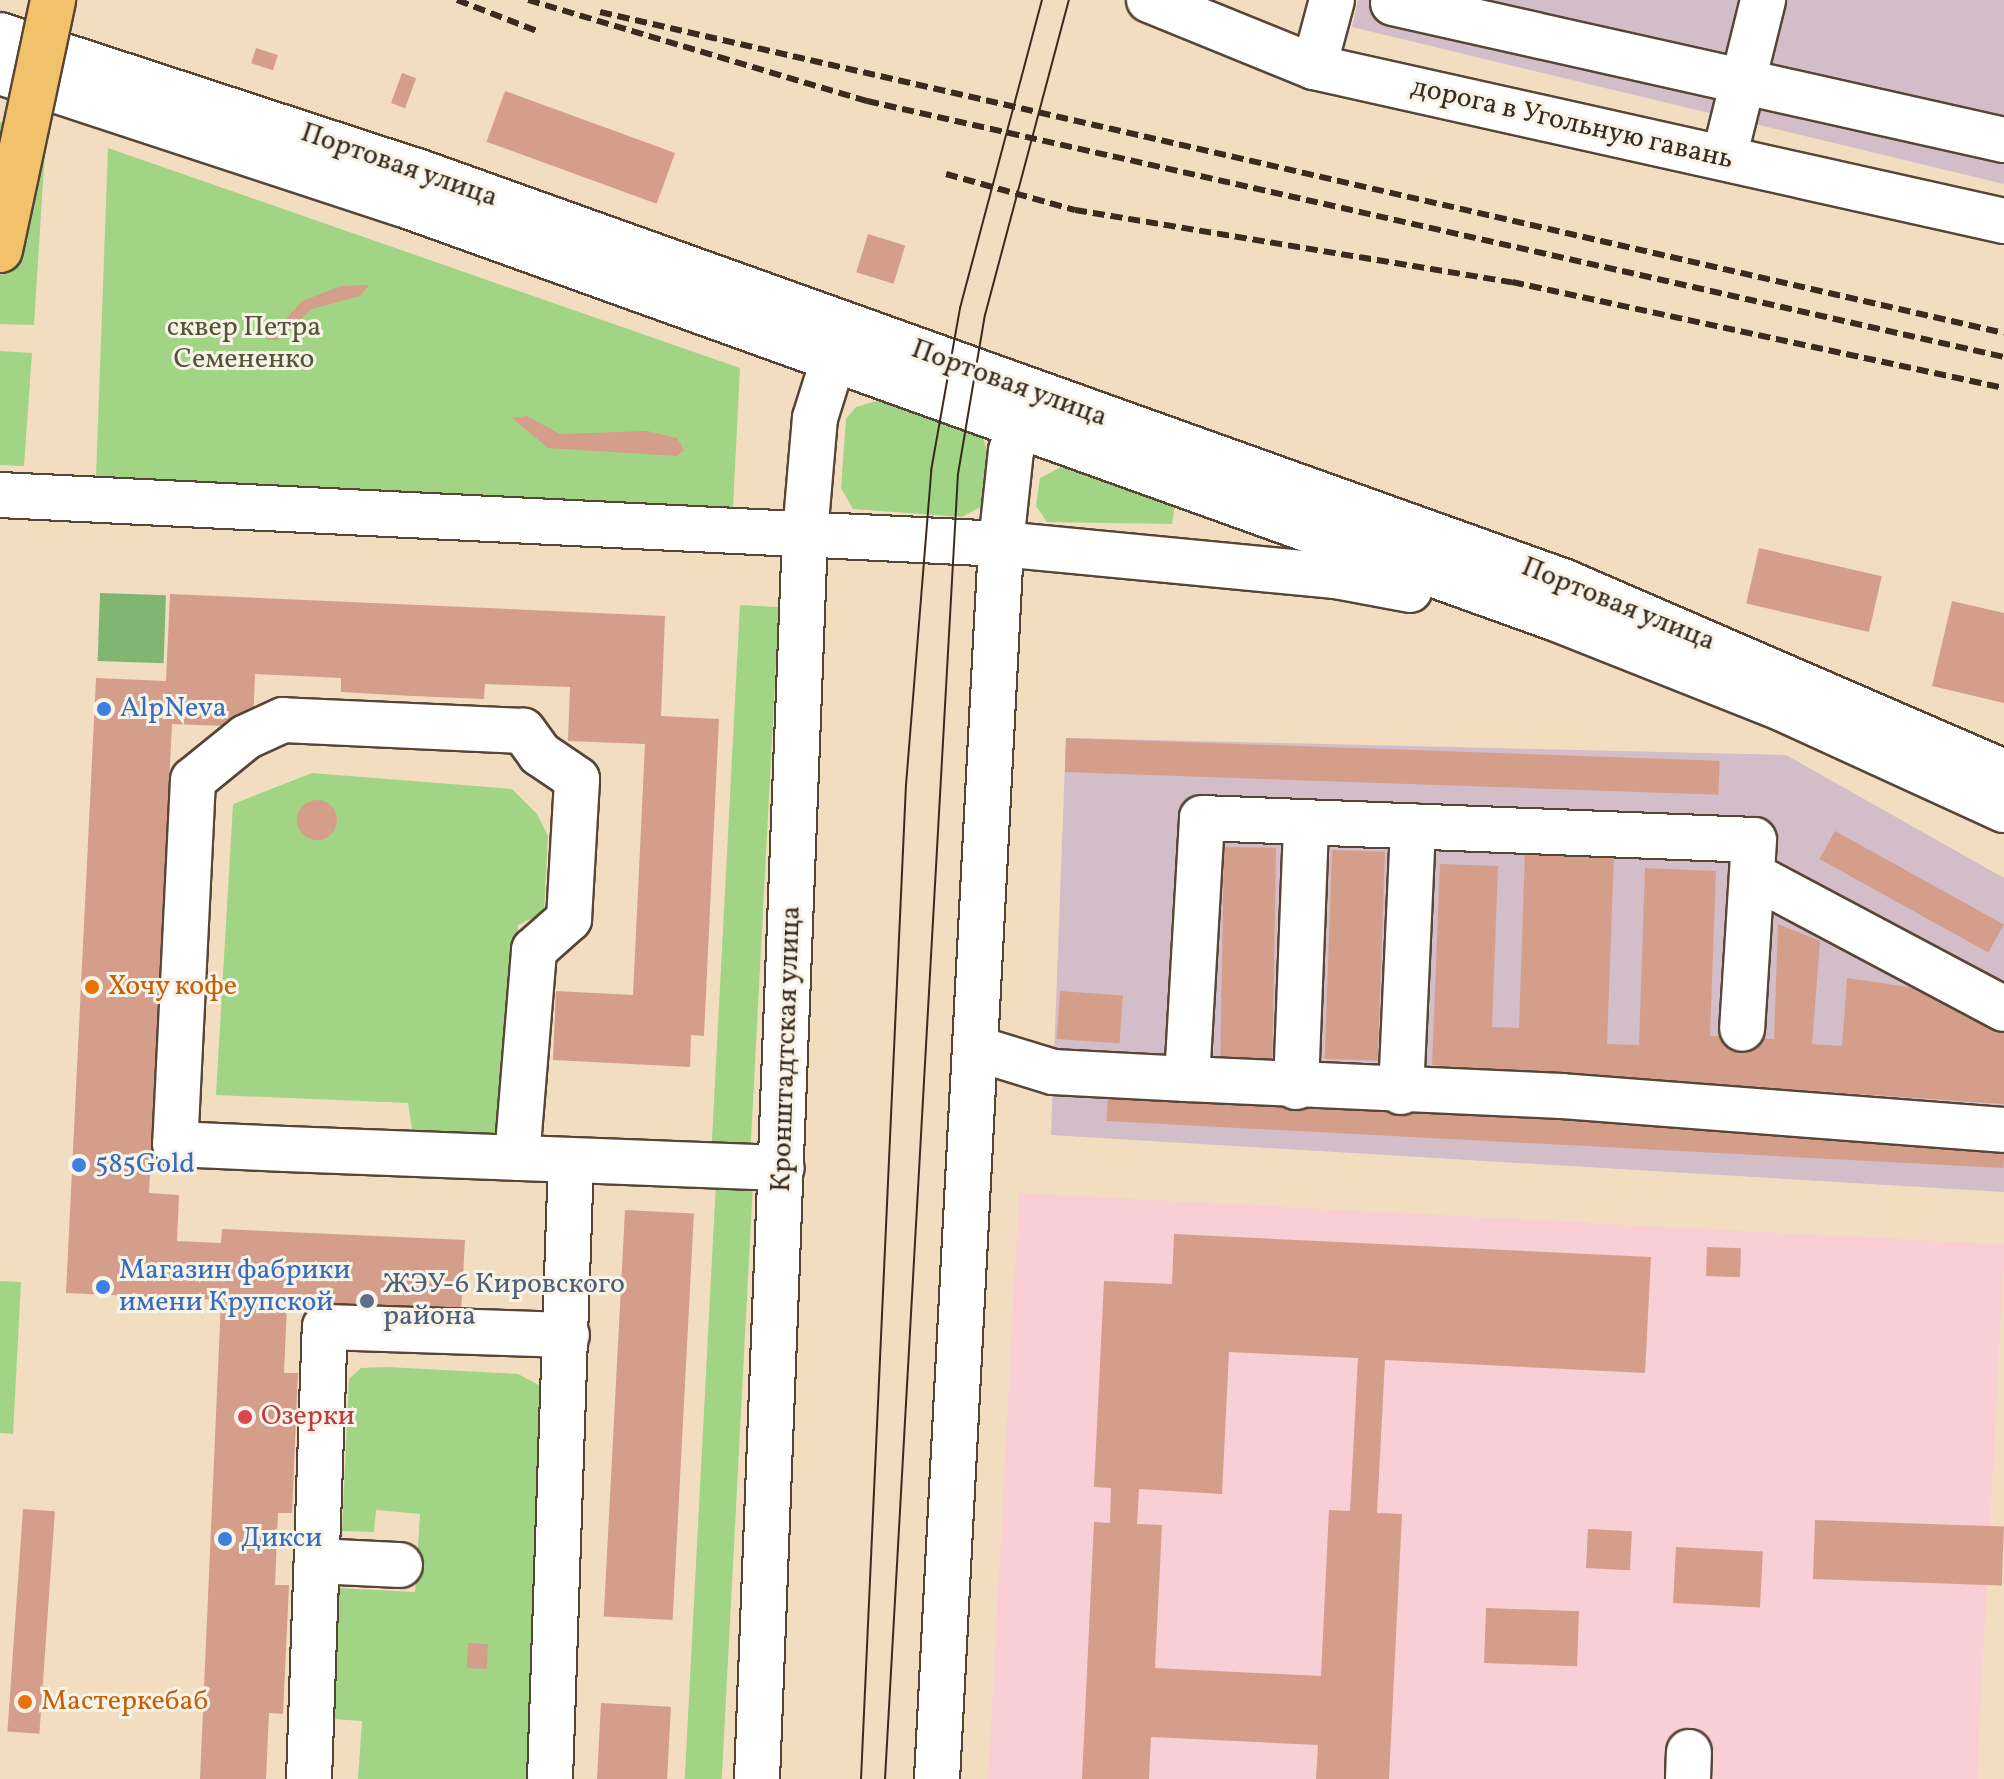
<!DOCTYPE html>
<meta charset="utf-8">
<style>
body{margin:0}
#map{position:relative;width:2004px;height:1779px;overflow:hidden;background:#f3ddc0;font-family:Vollkorn,serif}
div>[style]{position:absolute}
.built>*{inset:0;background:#f7cfd4;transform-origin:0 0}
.industrial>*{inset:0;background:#d2bdc8}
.green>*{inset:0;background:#a1d585;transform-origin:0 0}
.forest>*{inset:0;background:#80b672;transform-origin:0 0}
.building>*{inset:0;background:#d49e8a;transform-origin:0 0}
.round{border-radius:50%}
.roads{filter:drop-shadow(2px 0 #574536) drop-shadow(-2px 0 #574536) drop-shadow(0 2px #574536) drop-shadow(0 -2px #574536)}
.minor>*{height:44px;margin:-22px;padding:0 22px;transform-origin:22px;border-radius:22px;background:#fff}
.tram>*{height:2px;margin:-1px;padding:0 1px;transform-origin:1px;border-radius:1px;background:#3b2a1e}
.rail>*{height:6px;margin-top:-3px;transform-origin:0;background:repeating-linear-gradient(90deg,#3b2a1e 0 12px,transparent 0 18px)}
.bridges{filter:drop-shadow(2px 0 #574536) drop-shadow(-2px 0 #574536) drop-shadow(0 2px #574536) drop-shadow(0 -2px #574536)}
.major-bridge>*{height:44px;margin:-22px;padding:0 22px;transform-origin:22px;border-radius:22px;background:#f2c26a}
.dots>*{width:22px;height:22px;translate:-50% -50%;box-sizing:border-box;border:4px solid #f7f3e8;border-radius:50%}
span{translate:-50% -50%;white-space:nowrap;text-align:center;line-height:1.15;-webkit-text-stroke:6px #f7f3e8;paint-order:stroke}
.street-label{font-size:28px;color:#3b2a1e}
.park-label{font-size:28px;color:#545538}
.shop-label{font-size:28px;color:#366cbe}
.left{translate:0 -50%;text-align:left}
.food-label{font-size:28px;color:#c56008}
.service-label{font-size:28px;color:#4e5e75}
.health-label{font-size:28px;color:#be3a42}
</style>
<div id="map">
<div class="built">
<i style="left:1019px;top:1193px;width:987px;height:587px;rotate:3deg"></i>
</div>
<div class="industrial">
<i style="clip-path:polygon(1358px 0,2004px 0,2004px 184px,1352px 27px)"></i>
<i style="clip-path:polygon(1066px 738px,1786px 755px,2004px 878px,2004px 1192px,1051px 1135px)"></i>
</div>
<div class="green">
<i style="clip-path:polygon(0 122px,46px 135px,34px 325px,0 324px)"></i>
<i style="clip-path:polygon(108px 148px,740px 368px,733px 507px,96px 477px)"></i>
<i style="clip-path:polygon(0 351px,32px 353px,24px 466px,0 465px)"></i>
<i style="clip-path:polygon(884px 399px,983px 438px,990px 459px,982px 506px,962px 517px,853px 509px,841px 488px,846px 419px,856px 407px)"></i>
<i style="clip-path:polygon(1065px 465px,1175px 505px,1172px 524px,1047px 522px,1036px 506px,1040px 478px)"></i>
<i style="left:740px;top:605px;width:39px;height:549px;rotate:3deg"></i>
<i style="clip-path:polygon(312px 773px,512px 789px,537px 814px,548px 836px,544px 913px,518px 925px,506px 1135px,414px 1142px,408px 1103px,216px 1095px,233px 804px)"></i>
<i style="left:716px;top:1182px;width:37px;height:598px;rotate:3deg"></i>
<i style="clip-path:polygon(0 1281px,21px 1282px,13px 1434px,0 1433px)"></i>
<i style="clip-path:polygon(387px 1367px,518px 1374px,546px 1389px,529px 1779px,358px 1779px,362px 1721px,332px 1719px,339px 1588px,415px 1592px,420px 1514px,376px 1510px,374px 1532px,342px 1531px,349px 1379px,361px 1368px)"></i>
</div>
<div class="forest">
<i style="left:100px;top:593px;width:66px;height:68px;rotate:2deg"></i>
</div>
<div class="building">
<i style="left:256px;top:48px;width:23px;height:16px;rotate:18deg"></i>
<i style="left:402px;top:73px;width:15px;height:32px;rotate:20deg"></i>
<i style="left:505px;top:91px;width:181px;height:54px;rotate:20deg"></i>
<i style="left:868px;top:234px;width:39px;height:40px;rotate:17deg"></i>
<i style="clip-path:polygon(369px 285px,360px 296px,312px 309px,278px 340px,267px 340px,302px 301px,341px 286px)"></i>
<i style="clip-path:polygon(527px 416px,560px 434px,647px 431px,677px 438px,684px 450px,677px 456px,548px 448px,512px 418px)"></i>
<i style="left:1759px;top:548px;width:126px;height:57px;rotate:13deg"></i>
<i style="clip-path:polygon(170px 594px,665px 616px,661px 716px,719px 719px,704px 1036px,691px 1035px,690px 1067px,553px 1060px,556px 991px,633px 995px,645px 744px,568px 741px,570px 687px,485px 684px,484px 699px,412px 696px,341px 692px,341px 678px,255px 674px,253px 727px,172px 724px,149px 1193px,179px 1195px,177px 1241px,221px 1243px,222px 1229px,465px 1240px,461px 1313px,287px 1306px,284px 1373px,298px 1373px,292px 1513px,278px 1513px,275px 1585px,289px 1585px,283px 1714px,269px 1713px,266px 1779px,200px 1779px,221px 1300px,66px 1293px,96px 678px,166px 681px)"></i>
<i style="clip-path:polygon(1952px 601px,2004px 613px,2004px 703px,1932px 686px)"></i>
<i style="left:1066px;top:738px;width:654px;height:34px;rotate:2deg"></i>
<i class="round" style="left:297px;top:800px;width:40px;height:40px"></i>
<i style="left:1835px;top:831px;width:193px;height:32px;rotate:29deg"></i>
<i style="left:1224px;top:847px;width:52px;height:213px;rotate:1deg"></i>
<i style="left:1332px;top:850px;width:53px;height:209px;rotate:2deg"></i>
<i style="clip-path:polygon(1525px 851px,1614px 855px,1607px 1044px,1639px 1045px,1645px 868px,1716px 871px,1710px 1036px,1774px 1039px,1778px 924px,1820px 941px,1812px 1044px,1842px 1046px,1847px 978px,1942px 992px,2004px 1031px,2004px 1104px,1432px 1065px,1440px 864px,1498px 866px,1492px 1027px,1519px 1028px)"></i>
<i style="left:1060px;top:991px;width:63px;height:48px;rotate:4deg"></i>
<i style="left:1108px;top:1094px;width:898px;height:27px;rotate:3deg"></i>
<i style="left:625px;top:1210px;width:69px;height:407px;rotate:3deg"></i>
<i style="clip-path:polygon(evenodd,1174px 1234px,1651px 1257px,1645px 1373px,1385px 1360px,1377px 1513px,1402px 1514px,1389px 1779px,1316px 1779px,1318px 1745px,1151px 1737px,1149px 1779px,1082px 1779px,1094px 1522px,1110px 1523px,1111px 1488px,1094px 1487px,1104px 1281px,1172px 1284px,1174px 1234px,1229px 1352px,1358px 1358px,1350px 1511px,1329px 1510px,1321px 1676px,1155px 1668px,1162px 1525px,1137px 1524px,1139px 1489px,1222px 1494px,1229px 1352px)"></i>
<i style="left:1707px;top:1247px;width:34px;height:29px;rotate:2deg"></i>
<i style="left:23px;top:1509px;width:32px;height:223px;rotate:4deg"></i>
<i style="left:1815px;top:1520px;width:189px;height:59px;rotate:2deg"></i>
<i style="left:1588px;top:1529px;width:44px;height:39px;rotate:3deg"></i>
<i style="left:1676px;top:1547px;width:87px;height:56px;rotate:3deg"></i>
<i style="left:1486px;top:1608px;width:93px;height:55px;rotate:2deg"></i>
<i style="left:468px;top:1643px;width:20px;height:25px;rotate:3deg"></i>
<i style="left:601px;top:1703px;width:70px;height:76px;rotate:3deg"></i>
</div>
<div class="roads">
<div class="minor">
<i style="left:1149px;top:0;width:178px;rotate:22.1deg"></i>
<i style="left:1314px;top:67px;width:707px;rotate:12.58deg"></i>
<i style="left:1393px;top:3px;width:626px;rotate:12.64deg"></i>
<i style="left:0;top:35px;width:435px;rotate:18.1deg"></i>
<i style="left:414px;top:170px;width:1223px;rotate:19.69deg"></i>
<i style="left:1565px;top:582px;width:478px;rotate:23.4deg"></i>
<i style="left:1314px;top:67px;width:69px;rotate:-75deg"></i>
<i style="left:0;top:72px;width:423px;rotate:18.2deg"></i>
<i style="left:402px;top:204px;width:1224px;rotate:19.77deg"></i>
<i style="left:1554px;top:618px;width:244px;rotate:21.6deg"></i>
<i style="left:1781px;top:708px;width:245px;rotate:24.6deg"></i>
<i style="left:1724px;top:158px;width:163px;rotate:-76.1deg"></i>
<i style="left:0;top:495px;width:1002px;rotate:2.8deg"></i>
<i style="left:1001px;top:544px;width:336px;rotate:5.5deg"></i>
<i style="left:1335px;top:576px;width:76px;rotate:10.6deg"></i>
<i style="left:1752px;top:875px;width:285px;rotate:28deg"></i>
<i style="left:975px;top:1048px;width:82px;rotate:17.1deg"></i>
<i style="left:1053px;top:1072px;width:134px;rotate:3deg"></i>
<i style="left:1187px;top:1079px;width:261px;rotate:-86.7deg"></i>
<i style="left:1202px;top:818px;width:552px;rotate:2.28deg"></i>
<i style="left:1754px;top:840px;width:189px;rotate:93.6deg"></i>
<i style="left:1187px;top:1079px;width:375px;rotate:2.6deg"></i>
<i style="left:1562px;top:1096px;width:443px;rotate:4.4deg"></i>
<i style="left:1296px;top:1087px;width:265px;rotate:-87.8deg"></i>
<i style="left:1401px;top:1092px;width:266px;rotate:-87.4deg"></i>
<i style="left:517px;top:1158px;width:209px;rotate:-85.3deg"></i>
<i style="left:534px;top:950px;width:47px;rotate:-41.5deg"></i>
<i style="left:569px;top:919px;width:140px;rotate:-86.7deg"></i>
<i style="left:577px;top:779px;width:45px;rotate:-146deg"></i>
<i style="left:540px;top:754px;width:29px;rotate:-126deg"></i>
<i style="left:523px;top:731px;width:240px;rotate:-177.4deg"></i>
<i style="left:283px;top:720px;width:41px;rotate:155.3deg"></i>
<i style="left:246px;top:737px;width:68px;rotate:140.9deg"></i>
<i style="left:193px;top:780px;width:364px;rotate:92.8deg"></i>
<i style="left:175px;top:1144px;width:111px;rotate:2.6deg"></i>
<i style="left:286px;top:1149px;width:496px;rotate:2.2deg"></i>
<i style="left:317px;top:1561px;width:83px;rotate:2.8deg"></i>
<i style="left:309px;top:1779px;width:452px;rotate:-88deg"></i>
<i style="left:325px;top:1327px;width:242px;rotate:1.9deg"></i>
<i style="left:550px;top:1779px;width:619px;rotate:-88.06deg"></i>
<i style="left:757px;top:1779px;width:1246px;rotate:-87.79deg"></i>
<i style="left:805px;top:534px;width:116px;rotate:-85.1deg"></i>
<i style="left:815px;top:418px;width:87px;rotate:-72.6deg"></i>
<i style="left:937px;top:1779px;width:1237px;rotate:-87.03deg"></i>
<i style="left:1001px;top:544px;width:94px;rotate:-83.9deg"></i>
<i style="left:1011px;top:451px;width:51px;rotate:-70.5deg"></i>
<i style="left:1688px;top:1779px;width:27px;rotate:-88deg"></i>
</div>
</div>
<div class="tram">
<i style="left:861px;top:1779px;width:995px;rotate:-87.41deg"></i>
<i style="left:906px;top:785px;width:315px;rotate:-85.4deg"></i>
<i style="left:931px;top:471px;width:166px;rotate:-79.9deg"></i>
<i style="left:960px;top:308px;width:319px;rotate:-75.1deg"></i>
<i style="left:885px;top:1779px;width:1307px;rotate:-86.8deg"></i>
<i style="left:958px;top:474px;width:161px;rotate:-80.4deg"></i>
<i style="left:985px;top:315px;width:326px;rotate:-75.1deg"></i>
</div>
<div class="rail">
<i style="left:457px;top:0;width:86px;rotate:21.2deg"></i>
<i style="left:528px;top:0;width:354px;rotate:16.6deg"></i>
<i style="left:867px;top:101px;width:1165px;rotate:12.69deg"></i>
<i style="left:600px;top:12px;width:1440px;rotate:12.88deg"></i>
<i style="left:946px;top:174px;width:134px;rotate:15.6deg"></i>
<i style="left:1075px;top:210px;width:443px;rotate:9.4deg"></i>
<i style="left:1512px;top:282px;width:503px;rotate:12.16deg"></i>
</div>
<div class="bridges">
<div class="major-bridge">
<i style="left:0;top:250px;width:256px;rotate:-78deg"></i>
</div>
</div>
<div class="dots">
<i style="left:104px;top:709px;background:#3f7fe0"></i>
<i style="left:92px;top:987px;background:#e8710a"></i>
<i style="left:79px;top:1165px;background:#3f7fe0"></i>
<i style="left:103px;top:1287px;background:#3f7fe0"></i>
<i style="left:367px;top:1301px;background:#5c6f8a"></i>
<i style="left:245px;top:1417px;background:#e0444e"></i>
<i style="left:225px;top:1539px;background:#3f7fe0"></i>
<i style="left:25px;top:1702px;background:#e8710a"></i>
</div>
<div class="street-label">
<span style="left:1572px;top:124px;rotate:13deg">дорога в Угольную гавань</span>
<span style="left:399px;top:166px;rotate:19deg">Портовая улица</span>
<span style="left:1009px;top:384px;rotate:20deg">Портовая улица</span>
<span style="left:1618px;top:605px;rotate:22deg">Портовая улица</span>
<span style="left:787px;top:1049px;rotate:-88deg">Кронштадтская улица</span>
</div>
<div class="park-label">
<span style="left:244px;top:344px">сквер Петра<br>Семененко</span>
</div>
<div class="shop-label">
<span class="left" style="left:120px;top:709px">AlpNeva</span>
<span class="left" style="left:95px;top:1165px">585Gold</span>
<span class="left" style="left:119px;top:1287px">Магазин фабрики<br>имени Крупской</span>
<span class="left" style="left:241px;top:1539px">Дикси</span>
</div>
<div class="food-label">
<span class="left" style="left:108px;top:987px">Хочу кофе</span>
<span class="left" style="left:41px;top:1702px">Мастеркебаб</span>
</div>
<div class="service-label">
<span class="left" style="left:383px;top:1301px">ЖЭУ-6 Кировского<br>района</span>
</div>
<div class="health-label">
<span class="left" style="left:261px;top:1417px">Озерки</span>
</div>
</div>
